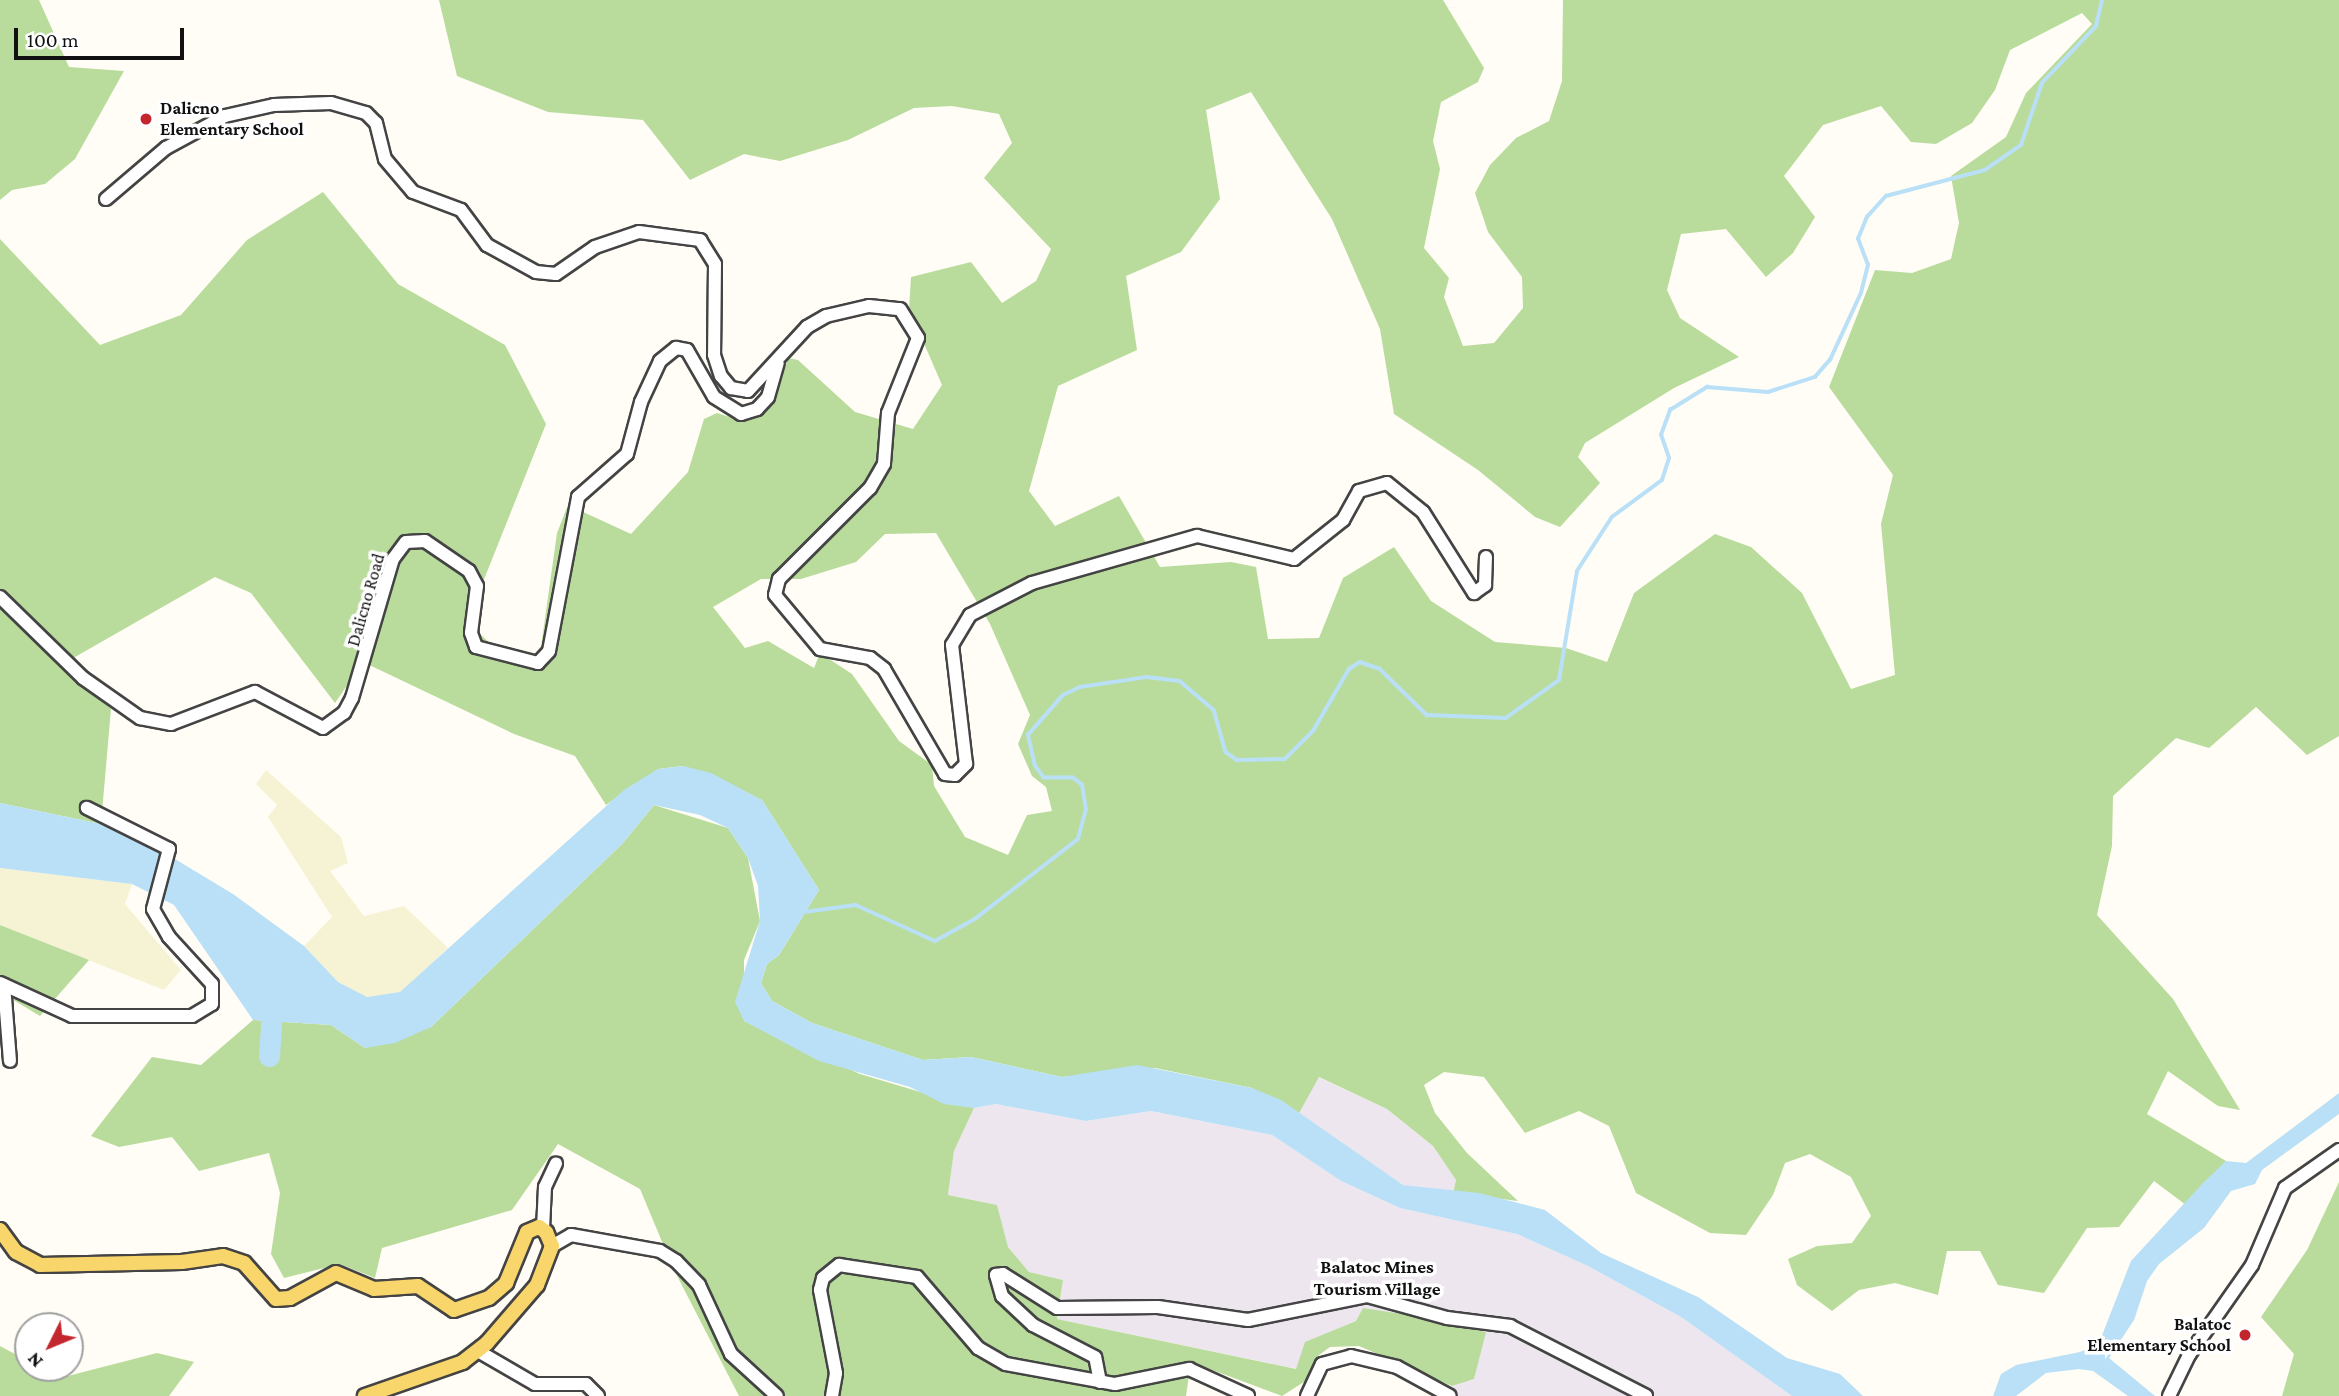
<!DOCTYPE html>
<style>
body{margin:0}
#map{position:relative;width:2339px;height:1396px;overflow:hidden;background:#fffdf5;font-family:"Crimson Pro",serif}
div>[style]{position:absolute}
.industrial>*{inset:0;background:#eee6ef}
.farmland>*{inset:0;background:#f6f3d4}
.forest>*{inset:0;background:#b9dc9c}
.water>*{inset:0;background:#b9e0f7}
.stream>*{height:3.5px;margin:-1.75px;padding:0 1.75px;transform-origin:1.75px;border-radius:1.75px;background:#b9e0f7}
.river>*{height:21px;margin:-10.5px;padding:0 10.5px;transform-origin:10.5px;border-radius:10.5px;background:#b9e0f7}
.roads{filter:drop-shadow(2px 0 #444) drop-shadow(-2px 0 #444) drop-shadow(0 2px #444) drop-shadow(0 -2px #444)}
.minor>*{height:12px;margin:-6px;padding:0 6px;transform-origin:6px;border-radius:6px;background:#fff}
.major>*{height:14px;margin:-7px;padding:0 7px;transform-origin:7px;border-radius:7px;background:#f9d66b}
.dots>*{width:19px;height:19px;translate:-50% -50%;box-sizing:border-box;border:4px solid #fff;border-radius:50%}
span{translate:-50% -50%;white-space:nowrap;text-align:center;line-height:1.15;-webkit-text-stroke:7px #fff;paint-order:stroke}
.poi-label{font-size:18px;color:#111;font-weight:700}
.left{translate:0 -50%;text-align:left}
.right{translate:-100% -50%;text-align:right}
.street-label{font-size:18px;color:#111}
.neighbourhood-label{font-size:19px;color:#111;font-weight:700}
.north{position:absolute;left:14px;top:1312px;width:70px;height:70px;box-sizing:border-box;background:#fff;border:2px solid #a0a0a0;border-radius:50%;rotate:227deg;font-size:19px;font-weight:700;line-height:28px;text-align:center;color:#111}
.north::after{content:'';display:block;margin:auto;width:24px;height:32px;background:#c4262e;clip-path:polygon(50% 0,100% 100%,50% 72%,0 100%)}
.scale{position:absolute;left:14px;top:28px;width:170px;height:32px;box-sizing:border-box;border:4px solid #111;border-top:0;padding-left:9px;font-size:21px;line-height:24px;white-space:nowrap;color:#111;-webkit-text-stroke:5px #fff;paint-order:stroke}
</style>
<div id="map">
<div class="industrial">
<i style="clip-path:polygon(1318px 1077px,1387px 1109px,1433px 1146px,1456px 1180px,1453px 1193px,1403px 1185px,1298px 1115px)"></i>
<i style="clip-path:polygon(996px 1104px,1086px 1121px,1151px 1111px,1272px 1135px,1341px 1181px,1400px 1208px,1517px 1234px,1588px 1266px,1681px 1317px,1792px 1396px,1458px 1396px,1452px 1386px,1474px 1379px,1356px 1321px,1306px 1342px,1297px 1369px,1057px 1319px,1063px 1280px,1029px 1272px,1008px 1247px,996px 1205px,948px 1195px,954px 1151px,974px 1108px)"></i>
</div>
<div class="farmland">
<i style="clip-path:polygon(266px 770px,341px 837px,348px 863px,330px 871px,364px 916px,404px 906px,448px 948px,400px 993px,366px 997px,338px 982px,304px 946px,332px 917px,268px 817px,277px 805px,256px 784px)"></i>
<i style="clip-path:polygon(0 868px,132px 884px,125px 904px,181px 970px,164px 990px,0 925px)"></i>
</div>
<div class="forest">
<i style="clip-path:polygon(0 0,39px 0,69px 67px,124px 71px,75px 159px,45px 184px,12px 190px,0 200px)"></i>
<i style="clip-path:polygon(evenodd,439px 0,1443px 0,1484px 68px,1478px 82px,1441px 102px,1433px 141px,1440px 169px,1424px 248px,1449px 278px,1444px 297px,1463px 346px,1494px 343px,1523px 308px,1522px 277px,1488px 232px,1475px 193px,1490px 165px,1516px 138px,1549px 121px,1562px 81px,1563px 0,2339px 0,2339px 736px,2307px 755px,2256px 707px,2209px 748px,2176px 738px,2113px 796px,2112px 846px,2097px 915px,2173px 999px,2240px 1110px,2218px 1106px,2168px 1071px,2147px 1114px,2226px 1161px,2186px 1205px,2154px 1181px,2119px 1227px,2087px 1228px,2044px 1293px,1998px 1285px,1980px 1251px,1947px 1251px,1938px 1295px,1895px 1283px,1859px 1290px,1832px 1311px,1797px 1285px,1788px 1259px,1817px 1246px,1852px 1243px,1871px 1216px,1851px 1177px,1810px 1154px,1785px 1163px,1773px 1195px,1746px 1235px,1710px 1233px,1636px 1193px,1609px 1126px,1579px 1111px,1525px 1133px,1484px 1077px,1444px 1072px,1424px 1085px,1435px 1113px,1467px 1153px,1518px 1201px,1453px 1193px,1456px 1180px,1433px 1146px,1387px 1109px,1319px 1077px,1298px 1115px,1252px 1088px,1155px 1068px,1062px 1077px,971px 1057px,923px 1060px,812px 1023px,772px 1001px,761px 983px,767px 964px,779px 955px,819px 890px,762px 800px,683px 766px,658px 769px,606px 805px,575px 756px,514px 734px,363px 662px,335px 703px,251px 593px,215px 577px,61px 665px,111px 709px,101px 824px,0 803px,0 239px,100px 345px,181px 315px,247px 240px,323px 192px,398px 284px,505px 345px,546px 424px,479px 592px,479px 633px,493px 646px,534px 655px,541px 647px,557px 533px,568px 505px,631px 534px,688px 472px,704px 419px,717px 413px,739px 420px,761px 416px,774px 404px,788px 358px,798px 360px,855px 412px,913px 429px,942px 385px,909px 309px,911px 277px,971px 262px,1002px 303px,1036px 281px,1051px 249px,984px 178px,1012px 143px,999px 114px,952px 106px,914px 108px,848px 140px,780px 161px,744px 154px,690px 180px,643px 120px,548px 112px,457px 76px,439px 0,2082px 13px,2092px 24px,2026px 93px,2006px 137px,1951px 176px,1959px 223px,1951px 259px,1912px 273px,1875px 270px,1829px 387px,1893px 475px,1881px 524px,1895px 675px,1851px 689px,1802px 593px,1751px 547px,1715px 534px,1634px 593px,1607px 662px,1566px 648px,1495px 642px,1431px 601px,1394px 547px,1343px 578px,1319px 638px,1268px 639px,1256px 567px,1231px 562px,1160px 567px,1119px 496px,1055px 526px,1029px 491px,1058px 386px,1137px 350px,1126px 276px,1181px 252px,1220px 199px,1206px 110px,1251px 92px,1332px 219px,1380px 329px,1394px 414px,1478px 470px,1535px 517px,1560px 527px,1600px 483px,1578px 457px,1585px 443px,1674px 388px,1739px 357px,1680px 318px,1667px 290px,1681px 234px,1726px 229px,1766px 277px,1793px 253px,1815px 217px,1784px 176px,1823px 125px,1881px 106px,1911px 142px,1936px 144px,1972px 123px,1995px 90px,2010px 50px,2082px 13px,439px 0,936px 533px,990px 624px,1030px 715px,1018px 744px,1032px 776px,1046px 787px,1052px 811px,1027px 815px,1008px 855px,965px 837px,934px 786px,932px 765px,899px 741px,852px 674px,820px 653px,814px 668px,768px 641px,745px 648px,713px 607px,761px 579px,801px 579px,856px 562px,885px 534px,936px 533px)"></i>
<i style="clip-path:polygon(654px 805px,728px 828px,748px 858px,760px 921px,744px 960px,744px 1021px,860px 1074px,974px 1108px,954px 1151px,948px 1195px,997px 1205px,1008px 1247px,1029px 1272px,1063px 1280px,1057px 1319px,1296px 1369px,1305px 1342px,1356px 1321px,1363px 1308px,1402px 1314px,1486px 1332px,1474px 1379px,1452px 1386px,1359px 1346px,1330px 1347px,1319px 1355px,1307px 1380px,1282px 1396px,1191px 1362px,1186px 1396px,739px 1396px,673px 1268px,640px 1189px,558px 1144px,512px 1210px,382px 1248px,375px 1278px,340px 1264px,284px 1278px,271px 1254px,280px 1193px,269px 1153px,199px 1171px,172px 1137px,119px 1147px,91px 1136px,152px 1057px,201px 1065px,253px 1020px,331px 1025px,365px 1048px,431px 1027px,622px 844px)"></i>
<i style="clip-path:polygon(0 925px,89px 960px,40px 1016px,0 992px)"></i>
<i style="clip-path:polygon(2339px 1182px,2339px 1396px,2282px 1396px,2294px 1354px,2261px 1317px,2307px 1250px)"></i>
<i style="clip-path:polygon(0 1346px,28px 1361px,28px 1368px,60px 1378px,157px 1353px,194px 1362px,169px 1396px,0 1396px)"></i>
</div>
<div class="water">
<i style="clip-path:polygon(683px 766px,711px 773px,762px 800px,819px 890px,779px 955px,767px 964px,761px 983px,772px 1001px,812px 1023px,923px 1060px,971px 1057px,1062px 1077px,1137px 1065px,1252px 1088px,1281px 1100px,1403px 1185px,1479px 1193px,1545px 1210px,1601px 1253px,1698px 1297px,1787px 1358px,1840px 1374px,1863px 1396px,1792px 1396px,1681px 1317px,1588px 1266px,1517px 1234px,1400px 1208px,1341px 1181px,1272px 1135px,1151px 1111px,1086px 1121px,996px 1104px,974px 1108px,944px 1104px,910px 1087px,819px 1061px,744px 1021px,735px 1002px,760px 921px,758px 886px,748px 858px,728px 828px,700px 815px,654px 805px,622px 844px,431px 1027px,395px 1043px,365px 1048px,331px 1025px,253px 1020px,174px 905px,132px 884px,0 868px,0 803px,101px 824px,145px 841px,233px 894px,304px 946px,338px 982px,367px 997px,400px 992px,624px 790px,658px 769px)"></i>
<i style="clip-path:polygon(2339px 1093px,2339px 1114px,2262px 1170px,2255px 1184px,2231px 1191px,2204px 1228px,2159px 1264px,2147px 1281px,2134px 1320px,2109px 1358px,2155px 1396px,2128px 1396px,2093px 1371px,2079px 1369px,2046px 1373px,2016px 1396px,1993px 1396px,2001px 1374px,2016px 1365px,2080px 1352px,2099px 1343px,2131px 1261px,2204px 1182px,2226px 1161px,2246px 1163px)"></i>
</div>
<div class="stream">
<i style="left:804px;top:912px;width:52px;rotate:-7.7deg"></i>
<i style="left:856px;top:905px;width:87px;rotate:24.5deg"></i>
<i style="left:935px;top:941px;width:46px;rotate:-28.8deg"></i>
<i style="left:975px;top:919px;width:130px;rotate:-37.8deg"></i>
<i style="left:1078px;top:839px;width:30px;rotate:-75deg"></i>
<i style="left:1086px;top:810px;width:25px;rotate:-99deg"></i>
<i style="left:1082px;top:785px;width:11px;rotate:-142deg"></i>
<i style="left:1073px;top:778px;width:29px;rotate:180deg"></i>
<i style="left:1044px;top:778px;width:15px;rotate:-127deg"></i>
<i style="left:1035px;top:766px;width:32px;rotate:-103deg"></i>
<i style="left:1028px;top:735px;width:53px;rotate:-48.8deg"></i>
<i style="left:1063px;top:695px;width:19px;rotate:-25deg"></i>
<i style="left:1080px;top:687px;width:68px;rotate:-8.5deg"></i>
<i style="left:1147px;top:677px;width:33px;rotate:7deg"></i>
<i style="left:1180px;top:681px;width:45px;rotate:40.5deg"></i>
<i style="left:1214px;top:710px;width:44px;rotate:74.1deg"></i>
<i style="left:1226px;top:752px;width:14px;rotate:36deg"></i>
<i style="left:1237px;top:760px;width:48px;rotate:-1.2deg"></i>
<i style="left:1285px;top:759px;width:40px;rotate:-45deg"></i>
<i style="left:1313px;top:731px;width:72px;rotate:-59.9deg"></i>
<i style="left:1349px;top:669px;width:13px;rotate:-32deg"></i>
<i style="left:1360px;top:662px;width:21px;rotate:19deg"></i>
<i style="left:1380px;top:669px;width:66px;rotate:44.4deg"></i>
<i style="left:1427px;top:715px;width:79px;rotate:2.2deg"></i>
<i style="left:1506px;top:718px;width:65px;rotate:-35.6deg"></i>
<i style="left:1559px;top:680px;width:110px;rotate:-80.6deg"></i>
<i style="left:1577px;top:571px;width:64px;rotate:-57.1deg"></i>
<i style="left:1612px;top:517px;width:62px;rotate:-36.5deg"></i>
<i style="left:1662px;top:480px;width:23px;rotate:-72deg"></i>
<i style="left:1669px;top:458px;width:24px;rotate:-109deg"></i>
<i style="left:1661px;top:435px;width:27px;rotate:-70deg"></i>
<i style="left:1670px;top:410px;width:44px;rotate:-31.9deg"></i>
<i style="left:1707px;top:387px;width:61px;rotate:4.7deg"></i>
<i style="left:1768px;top:392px;width:49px;rotate:-17.7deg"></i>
<i style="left:1815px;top:377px;width:23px;rotate:-49deg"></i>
<i style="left:1830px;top:360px;width:74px;rotate:-65.2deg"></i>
<i style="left:1861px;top:293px;width:29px;rotate:-76deg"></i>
<i style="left:1868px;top:265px;width:28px;rotate:-111deg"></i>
<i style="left:1858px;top:239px;width:24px;rotate:-68deg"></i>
<i style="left:1867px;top:217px;width:28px;rotate:-48deg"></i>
<i style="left:1886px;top:196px;width:102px;rotate:-14.7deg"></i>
<i style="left:1985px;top:170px;width:44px;rotate:-34.8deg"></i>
<i style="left:2021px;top:145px;width:65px;rotate:-71.3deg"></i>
<i style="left:2042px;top:83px;width:79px;rotate:-46.5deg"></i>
<i style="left:2096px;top:26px;width:27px;rotate:-77deg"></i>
</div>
<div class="river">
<i style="left:269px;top:1056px;width:61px;rotate:-86.2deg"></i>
</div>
<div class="roads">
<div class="minor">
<i style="left:106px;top:199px;width:79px;rotate:-40.4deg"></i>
<i style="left:166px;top:148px;width:67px;rotate:-28.5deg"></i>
<i style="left:225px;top:116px;width:50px;rotate:-12.7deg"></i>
<i style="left:274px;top:105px;width:57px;rotate:-2deg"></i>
<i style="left:331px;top:103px;width:36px;rotate:16deg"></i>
<i style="left:366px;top:113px;width:14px;rotate:45deg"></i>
<i style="left:376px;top:123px;width:37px;rotate:76deg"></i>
<i style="left:385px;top:159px;width:43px;rotate:49.7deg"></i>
<i style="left:413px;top:192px;width:51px;rotate:20.6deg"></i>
<i style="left:461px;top:210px;width:44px;rotate:53.4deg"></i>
<i style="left:487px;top:245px;width:56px;rotate:28.9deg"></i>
<i style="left:536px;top:272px;width:20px;rotate:6deg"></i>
<i style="left:556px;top:274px;width:47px;rotate:-34.7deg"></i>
<i style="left:595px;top:247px;width:46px;rotate:-18.8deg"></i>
<i style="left:639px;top:232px;width:62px;rotate:7.5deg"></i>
<i style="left:700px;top:240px;width:28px;rotate:58deg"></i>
<i style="left:715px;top:264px;width:91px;rotate:90.6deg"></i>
<i style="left:714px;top:355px;width:22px;rotate:72deg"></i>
<i style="left:721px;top:376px;width:16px;rotate:50deg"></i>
<i style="left:731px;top:388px;width:17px;rotate:10deg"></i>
<i style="left:748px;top:391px;width:87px;rotate:-47.3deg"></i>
<i style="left:807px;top:327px;width:22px;rotate:-30deg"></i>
<i style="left:826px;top:316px;width:44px;rotate:-13.1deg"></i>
<i style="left:869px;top:306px;width:31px;rotate:6deg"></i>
<i style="left:900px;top:309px;width:34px;rotate:58deg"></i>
<i style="left:918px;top:338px;width:81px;rotate:111.8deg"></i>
<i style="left:888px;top:413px;width:51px;rotate:94.5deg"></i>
<i style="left:884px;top:464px;width:28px;rotate:120deg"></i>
<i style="left:870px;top:488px;width:129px;rotate:135deg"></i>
<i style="left:779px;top:579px;width:16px;rotate:104deg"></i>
<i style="left:775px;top:595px;width:70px;rotate:50.2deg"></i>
<i style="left:820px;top:649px;width:51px;rotate:10.2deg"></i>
<i style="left:870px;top:658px;width:18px;rotate:38deg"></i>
<i style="left:884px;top:669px;width:121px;rotate:59.8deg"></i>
<i style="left:945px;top:774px;width:10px;rotate:6deg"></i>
<i style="left:955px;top:775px;width:16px;rotate:-45deg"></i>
<i style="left:966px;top:764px;width:120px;rotate:-96.7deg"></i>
<i style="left:952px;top:645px;width:35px;rotate:-59deg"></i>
<i style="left:970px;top:615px;width:70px;rotate:-27.3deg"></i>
<i style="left:1032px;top:583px;width:172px;rotate:-15.9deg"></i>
<i style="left:1197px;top:536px;width:100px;rotate:13.3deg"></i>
<i style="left:1294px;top:559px;width:63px;rotate:-38.5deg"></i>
<i style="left:1343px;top:520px;width:33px;rotate:-61deg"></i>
<i style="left:1359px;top:491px;width:29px;rotate:-16deg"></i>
<i style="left:1387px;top:483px;width:46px;rotate:38.9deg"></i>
<i style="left:1423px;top:512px;width:96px;rotate:57.8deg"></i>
<i style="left:1474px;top:593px;width:14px;rotate:-36deg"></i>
<i style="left:1485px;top:585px;width:28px;rotate:-88deg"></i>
<i style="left:0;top:597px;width:116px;rotate:44.3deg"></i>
<i style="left:83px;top:678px;width:70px;rotate:35.1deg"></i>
<i style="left:140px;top:718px;width:32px;rotate:11deg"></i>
<i style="left:171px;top:724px;width:90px;rotate:-20.9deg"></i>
<i style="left:255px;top:692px;width:77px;rotate:27.9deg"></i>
<i style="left:323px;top:728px;width:26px;rotate:-36deg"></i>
<i style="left:344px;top:713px;width:17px;rotate:-62deg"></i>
<i style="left:352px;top:698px;width:145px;rotate:-73.6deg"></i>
<i style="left:393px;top:559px;width:21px;rotate:-53deg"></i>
<i style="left:406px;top:542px;width:19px;rotate:-3deg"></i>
<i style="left:425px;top:541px;width:53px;rotate:34.3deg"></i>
<i style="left:469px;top:571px;width:17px;rotate:62deg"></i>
<i style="left:477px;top:586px;width:47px;rotate:97.3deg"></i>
<i style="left:471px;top:633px;width:15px;rotate:70deg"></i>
<i style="left:476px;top:647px;width:64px;rotate:14.5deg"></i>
<i style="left:538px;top:663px;width:16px;rotate:-47deg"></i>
<i style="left:549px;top:651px;width:157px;rotate:-79.3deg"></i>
<i style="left:578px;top:497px;width:65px;rotate:-41.3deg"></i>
<i style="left:627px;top:454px;width:54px;rotate:-74.9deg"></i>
<i style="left:641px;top:402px;width:45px;rotate:-65.1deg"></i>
<i style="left:660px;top:361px;width:21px;rotate:-39deg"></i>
<i style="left:676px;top:348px;width:11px;rotate:10deg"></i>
<i style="left:687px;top:350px;width:54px;rotate:60.1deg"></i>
<i style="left:714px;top:397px;width:32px;rotate:32deg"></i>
<i style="left:741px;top:414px;width:17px;rotate:-17deg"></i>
<i style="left:757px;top:409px;width:16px;rotate:-47deg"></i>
<i style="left:768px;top:397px;width:35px;rotate:-74deg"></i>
<i style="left:0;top:983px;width:79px;rotate:24.6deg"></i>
<i style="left:72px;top:1016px;width:120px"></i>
<i style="left:192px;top:1016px;width:23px;rotate:-31deg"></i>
<i style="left:212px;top:1004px;width:20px;rotate:-90deg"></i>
<i style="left:212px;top:984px;width:64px;rotate:-132.5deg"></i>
<i style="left:169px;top:937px;width:32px;rotate:-120deg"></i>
<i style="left:153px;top:909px;width:62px;rotate:-75.1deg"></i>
<i style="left:169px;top:849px;width:92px;rotate:-153.4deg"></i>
<i style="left:4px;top:985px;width:76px;rotate:85.5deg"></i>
<i style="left:543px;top:1229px;width:42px;rotate:-87.3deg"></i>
<i style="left:545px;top:1187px;width:26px;rotate:-65deg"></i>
<i style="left:552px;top:1246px;width:22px;rotate:-30deg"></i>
<i style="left:571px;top:1235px;width:90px;rotate:10.2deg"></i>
<i style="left:660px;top:1251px;width:19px;rotate:32deg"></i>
<i style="left:676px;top:1261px;width:33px;rotate:46deg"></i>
<i style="left:699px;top:1285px;width:76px;rotate:65.1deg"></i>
<i style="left:731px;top:1354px;width:62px;rotate:42.4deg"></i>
<i style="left:478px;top:1351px;width:66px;rotate:30.1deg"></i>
<i style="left:535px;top:1384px;width:51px"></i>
<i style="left:586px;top:1384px;width:17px;rotate:45deg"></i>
<i style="left:1100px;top:1382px;width:25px;rotate:-101deg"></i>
<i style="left:1095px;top:1357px;width:70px;rotate:-152.7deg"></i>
<i style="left:1033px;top:1325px;width:42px;rotate:-136.9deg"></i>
<i style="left:1002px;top:1296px;width:22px;rotate:-106deg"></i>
<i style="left:996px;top:1275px;width:7px;rotate:-8deg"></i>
<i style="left:1003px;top:1274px;width:64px;rotate:32.2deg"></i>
<i style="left:1057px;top:1308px;width:101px;rotate:-0.6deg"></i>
<i style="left:1158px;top:1307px;width:91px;rotate:8.2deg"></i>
<i style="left:1248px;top:1320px;width:121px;rotate:-11.4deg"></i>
<i style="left:1367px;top:1296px;width:83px;rotate:15.4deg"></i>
<i style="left:1447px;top:1318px;width:64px;rotate:7.2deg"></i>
<i style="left:1510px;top:1326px;width:153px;rotate:27.2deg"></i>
<i style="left:832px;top:1396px;width:23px;rotate:-80deg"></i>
<i style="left:836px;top:1373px;width:85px;rotate:-100.9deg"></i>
<i style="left:820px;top:1290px;width:12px;rotate:-76deg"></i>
<i style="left:823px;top:1278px;width:21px;rotate:-39deg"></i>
<i style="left:839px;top:1265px;width:79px;rotate:8.7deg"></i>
<i style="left:917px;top:1277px;width:94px;rotate:49.3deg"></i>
<i style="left:978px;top:1348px;width:32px;rotate:30deg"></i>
<i style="left:1006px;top:1364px;width:111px;rotate:10.4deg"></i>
<i style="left:1115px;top:1384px;width:76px;rotate:-11.5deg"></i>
<i style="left:1189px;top:1369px;width:65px;rotate:24.6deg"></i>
<i style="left:1307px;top:1396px;width:35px;rotate:-65deg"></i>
<i style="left:1322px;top:1364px;width:30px;rotate:-15deg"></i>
<i style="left:1351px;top:1356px;width:47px;rotate:13.4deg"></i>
<i style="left:1397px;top:1367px;width:60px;rotate:28.7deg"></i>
<i style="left:2169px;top:1396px;width:46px;rotate:-64deg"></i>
<i style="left:2189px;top:1355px;width:110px;rotate:-55deg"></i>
<i style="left:2252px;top:1265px;width:84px;rotate:-66.8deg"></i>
<i style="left:2285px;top:1188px;width:66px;rotate:-35.1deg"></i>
</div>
<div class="major">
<i style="left:0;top:1230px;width:27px;rotate:54deg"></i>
<i style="left:16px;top:1252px;width:27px;rotate:28deg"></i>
<i style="left:40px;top:1265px;width:142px;rotate:-1.2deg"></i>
<i style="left:182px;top:1262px;width:41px;rotate:-8.3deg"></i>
<i style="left:223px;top:1256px;width:22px;rotate:18deg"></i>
<i style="left:244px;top:1263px;width:48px;rotate:48.4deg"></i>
<i style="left:276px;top:1299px;width:14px;rotate:-4deg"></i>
<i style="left:290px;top:1298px;width:52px;rotate:-28.5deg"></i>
<i style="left:336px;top:1273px;width:41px;rotate:22.8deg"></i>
<i style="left:374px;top:1289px;width:44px;rotate:-3.9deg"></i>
<i style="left:418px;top:1286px;width:43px;rotate:33.7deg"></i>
<i style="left:454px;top:1310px;width:37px;rotate:-19deg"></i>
<i style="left:489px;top:1298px;width:23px;rotate:-41deg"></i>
<i style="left:506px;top:1283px;width:55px;rotate:-67.6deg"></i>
<i style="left:527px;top:1232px;width:13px;rotate:-23deg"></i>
<i style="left:539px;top:1227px;width:9px;rotate:36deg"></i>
<i style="left:546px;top:1232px;width:15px;rotate:67deg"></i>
<i style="left:552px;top:1246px;width:42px;rotate:111deg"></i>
<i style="left:537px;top:1285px;width:77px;rotate:130.8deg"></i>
<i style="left:487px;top:1343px;width:31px;rotate:142deg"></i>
<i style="left:463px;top:1362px;width:104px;rotate:160.9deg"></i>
</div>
</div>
<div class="dots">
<i style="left:146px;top:119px;background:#c4262e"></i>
<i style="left:2245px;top:1335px;background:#c4262e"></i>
</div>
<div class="poi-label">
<span class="left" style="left:160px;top:119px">Dalicno<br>Elementary School</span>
<span class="right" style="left:2231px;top:1335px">Balatoc<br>Elementary School</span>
</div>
<div class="street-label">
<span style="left:366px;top:600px;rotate:-74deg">Dalicno Road</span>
</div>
<div class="neighbourhood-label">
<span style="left:1377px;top:1278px">Balatoc Mines<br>Tourism Village</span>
</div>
<div class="north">N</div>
<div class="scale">100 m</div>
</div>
